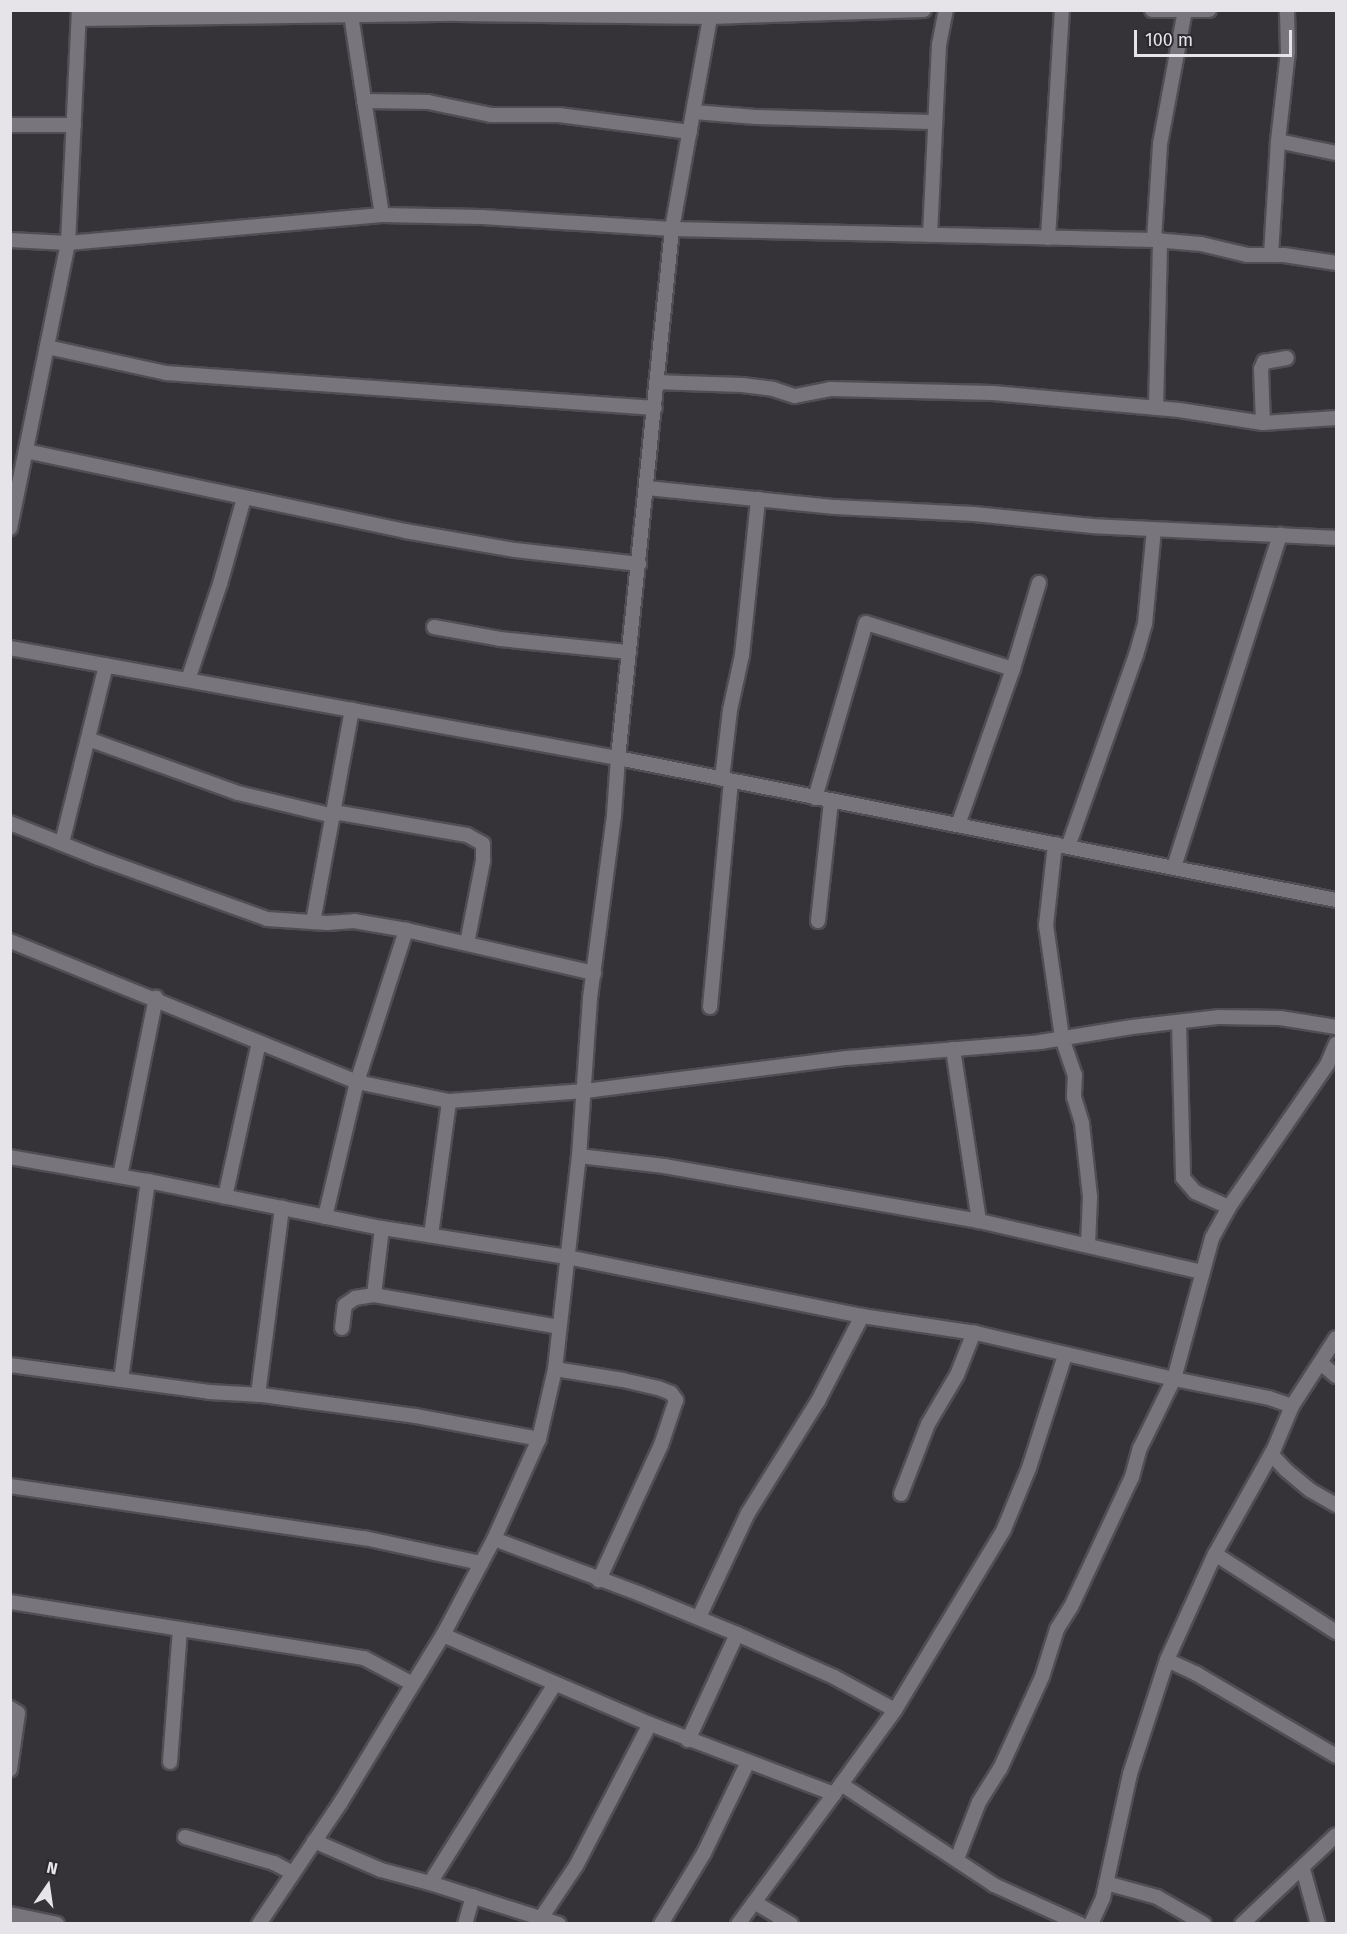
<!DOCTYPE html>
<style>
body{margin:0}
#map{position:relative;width:1347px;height:1934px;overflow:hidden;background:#353238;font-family:"Fira Sans",sans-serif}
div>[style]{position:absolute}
.roads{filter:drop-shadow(2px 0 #514e53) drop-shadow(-2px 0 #514e53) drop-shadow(0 2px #514e53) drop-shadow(0 -2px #514e53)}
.minor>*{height:14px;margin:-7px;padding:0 7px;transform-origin:7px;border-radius:7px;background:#79757c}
span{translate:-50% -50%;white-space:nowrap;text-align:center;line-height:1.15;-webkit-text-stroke:4.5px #2b282e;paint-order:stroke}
.frame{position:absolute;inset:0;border:12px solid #e6e4e8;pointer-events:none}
.north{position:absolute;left:18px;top:1856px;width:60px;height:60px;-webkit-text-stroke:4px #2b282e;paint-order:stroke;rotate:13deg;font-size:16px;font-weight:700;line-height:24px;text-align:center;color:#e6e4e8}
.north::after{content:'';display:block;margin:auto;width:21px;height:27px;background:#e6e4e8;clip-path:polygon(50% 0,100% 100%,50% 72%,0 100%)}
.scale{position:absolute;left:1134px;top:30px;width:158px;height:27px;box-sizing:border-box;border:3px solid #e6e4e8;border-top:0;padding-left:8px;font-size:18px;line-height:21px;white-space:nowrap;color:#e6e4e8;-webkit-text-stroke:4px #2b282e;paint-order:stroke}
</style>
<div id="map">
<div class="roads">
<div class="minor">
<i style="left:1152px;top:10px;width:57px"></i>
<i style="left:351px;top:15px;width:202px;rotate:81.2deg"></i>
<i style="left:79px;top:19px;width:378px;rotate:-0.8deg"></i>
<i style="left:457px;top:14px;width:253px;rotate:0.7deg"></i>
<i style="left:710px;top:17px;width:214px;rotate:-1.9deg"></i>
<i style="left:364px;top:101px;width:64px;rotate:0.9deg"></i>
<i style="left:428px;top:102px;width:64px;rotate:11.7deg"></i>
<i style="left:491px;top:115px;width:68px"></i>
<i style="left:559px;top:115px;width:132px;rotate:7.4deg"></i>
<i style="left:694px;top:112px;width:62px;rotate:4.6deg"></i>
<i style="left:756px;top:117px;width:179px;rotate:1.6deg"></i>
<i style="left:10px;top:125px;width:64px"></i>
<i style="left:1278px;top:141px;width:59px;rotate:11.7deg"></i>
<i style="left:930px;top:235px;width:190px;rotate:-87.3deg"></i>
<i style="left:939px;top:45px;width:36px;rotate:-79deg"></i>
<i style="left:1048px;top:238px;width:228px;rotate:-86.5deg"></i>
<i style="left:10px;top:240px;width:58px;rotate:3deg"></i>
<i style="left:68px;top:243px;width:315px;rotate:-5.1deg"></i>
<i style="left:382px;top:215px;width:100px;rotate:1.1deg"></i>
<i style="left:482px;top:217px;width:190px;rotate:3.6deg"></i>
<i style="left:672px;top:229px;width:482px;rotate:1.3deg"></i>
<i style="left:1154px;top:240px;width:47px;rotate:4.9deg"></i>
<i style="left:1201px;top:244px;width:47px;rotate:13.4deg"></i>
<i style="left:1247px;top:255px;width:37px"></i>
<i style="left:1284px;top:255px;width:53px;rotate:8.7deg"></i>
<i style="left:1154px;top:240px;width:96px;rotate:-86.4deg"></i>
<i style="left:1160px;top:144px;width:135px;rotate:-79.4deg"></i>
<i style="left:1271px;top:255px;width:114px;rotate:-86.5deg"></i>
<i style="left:1278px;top:141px;width:90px;rotate:-83.6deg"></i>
<i style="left:1288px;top:52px;width:42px;rotate:-91.4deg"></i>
<i style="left:47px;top:347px;width:122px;rotate:12.3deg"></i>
<i style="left:166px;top:373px;width:490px;rotate:4.1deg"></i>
<i style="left:657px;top:382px;width:85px;rotate:2deg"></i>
<i style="left:742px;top:385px;width:31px;rotate:7deg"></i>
<i style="left:773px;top:389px;width:23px;rotate:18deg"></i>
<i style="left:795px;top:396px;width:36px;rotate:-11deg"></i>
<i style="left:830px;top:389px;width:163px;rotate:1.4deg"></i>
<i style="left:993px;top:393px;width:187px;rotate:5.2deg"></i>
<i style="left:1179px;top:410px;width:85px;rotate:8.8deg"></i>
<i style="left:1263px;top:423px;width:73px;rotate:-3.9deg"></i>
<i style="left:1156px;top:408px;width:168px;rotate:-88.6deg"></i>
<i style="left:1263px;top:423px;width:54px;rotate:-92.1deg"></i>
<i style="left:1261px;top:369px;width:8px;rotate:-67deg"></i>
<i style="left:1264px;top:362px;width:23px;rotate:-10deg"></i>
<i style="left:26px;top:451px;width:387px;rotate:11.9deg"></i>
<i style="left:405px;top:531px;width:112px;rotate:9.8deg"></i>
<i style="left:515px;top:550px;width:125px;rotate:6.4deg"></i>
<i style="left:647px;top:488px;width:189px;rotate:5.8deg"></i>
<i style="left:835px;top:507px;width:139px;rotate:2.9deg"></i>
<i style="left:974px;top:514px;width:119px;rotate:5.8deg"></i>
<i style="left:1092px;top:526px;width:244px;rotate:2.8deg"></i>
<i style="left:10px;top:528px;width:291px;rotate:-78.5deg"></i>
<i style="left:68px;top:243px;width:232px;rotate:-87.3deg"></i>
<i style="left:434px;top:627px;width:67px;rotate:10.3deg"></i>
<i style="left:500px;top:639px;width:130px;rotate:5.8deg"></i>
<i style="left:10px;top:648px;width:618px;rotate:10.26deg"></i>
<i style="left:618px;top:758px;width:732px;rotate:11.19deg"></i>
<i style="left:188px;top:680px;width:101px;rotate:-71.6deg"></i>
<i style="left:220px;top:584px;width:89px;rotate:-74.4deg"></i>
<i style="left:88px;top:739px;width:159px;rotate:19.8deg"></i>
<i style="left:238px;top:793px;width:99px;rotate:13.5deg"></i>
<i style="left:722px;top:779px;width:69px;rotate:-83.4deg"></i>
<i style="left:730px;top:710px;width:56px;rotate:-77.7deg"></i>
<i style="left:742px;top:655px;width:157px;rotate:-84.1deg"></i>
<i style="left:815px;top:798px;width:182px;rotate:-73.8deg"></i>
<i style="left:866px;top:623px;width:154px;rotate:17.4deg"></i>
<i style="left:334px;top:812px;width:135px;rotate:9.8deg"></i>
<i style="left:467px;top:835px;width:18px;rotate:29deg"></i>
<i style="left:483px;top:844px;width:17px;rotate:90deg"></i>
<i style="left:483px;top:861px;width:84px;rotate:101deg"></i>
<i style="left:10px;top:823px;width:95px;rotate:21.7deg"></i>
<i style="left:98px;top:858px;width:180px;rotate:19.8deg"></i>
<i style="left:267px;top:919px;width:60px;rotate:3.8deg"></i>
<i style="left:327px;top:923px;width:27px;rotate:-4deg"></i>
<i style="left:354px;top:921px;width:53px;rotate:9.8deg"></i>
<i style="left:406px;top:930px;width:193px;rotate:12.9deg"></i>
<i style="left:958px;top:825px;width:165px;rotate:-70.6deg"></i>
<i style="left:1013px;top:669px;width:90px;rotate:-73.2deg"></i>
<i style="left:62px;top:843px;width:183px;rotate:-76.1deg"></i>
<i style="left:1055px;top:844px;width:81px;rotate:96.3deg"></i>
<i style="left:1046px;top:925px;width:114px;rotate:81.9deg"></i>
<i style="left:1062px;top:1038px;width:39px;rotate:71deg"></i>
<i style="left:1075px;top:1075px;width:22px;rotate:93deg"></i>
<i style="left:1074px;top:1097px;width:28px;rotate:73deg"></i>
<i style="left:1082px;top:1124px;width:73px;rotate:83.7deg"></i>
<i style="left:1090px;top:1197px;width:48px;rotate:92.4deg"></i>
<i style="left:1068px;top:847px;width:204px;rotate:-70.5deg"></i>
<i style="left:1136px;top:655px;width:32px;rotate:-74deg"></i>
<i style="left:1145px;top:624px;width:95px;rotate:-84.6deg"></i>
<i style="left:1174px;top:867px;width:349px;rotate:-72.3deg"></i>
<i style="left:818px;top:921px;width:121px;rotate:-83.8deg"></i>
<i style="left:313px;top:922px;width:216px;rotate:-79.6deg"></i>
<i style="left:10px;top:941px;width:375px;rotate:22.1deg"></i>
<i style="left:357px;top:1082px;width:94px;rotate:11.7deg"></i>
<i style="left:449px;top:1101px;width:136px;rotate:-4.2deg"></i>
<i style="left:585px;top:1091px;width:264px;rotate:-7.2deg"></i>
<i style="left:847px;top:1058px;width:194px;rotate:-4.7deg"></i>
<i style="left:1040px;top:1042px;width:93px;rotate:-9.3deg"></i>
<i style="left:1132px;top:1027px;width:88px;rotate:-6.6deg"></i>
<i style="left:1219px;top:1017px;width:61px;rotate:0.9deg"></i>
<i style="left:1280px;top:1018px;width:57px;rotate:9.1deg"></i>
<i style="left:710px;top:1007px;width:227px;rotate:-84.7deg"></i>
<i style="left:1179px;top:1022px;width:156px;rotate:88.5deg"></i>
<i style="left:1183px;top:1178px;width:18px;rotate:49deg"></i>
<i style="left:1195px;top:1192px;width:37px;rotate:24deg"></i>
<i style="left:953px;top:1049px;width:174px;rotate:81.4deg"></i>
<i style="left:579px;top:1156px;width:86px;rotate:6.7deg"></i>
<i style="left:664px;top:1166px;width:320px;rotate:9.9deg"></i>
<i style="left:979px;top:1221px;width:229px;rotate:12.9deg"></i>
<i style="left:10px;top:1157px;width:140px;rotate:9.9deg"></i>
<i style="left:148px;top:1181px;width:239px;rotate:11.4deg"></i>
<i style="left:382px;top:1228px;width:187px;rotate:8.9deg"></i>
<i style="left:567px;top:1257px;width:301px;rotate:11.3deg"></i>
<i style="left:862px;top:1316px;width:115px;rotate:8.5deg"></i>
<i style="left:976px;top:1333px;width:203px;rotate:13.1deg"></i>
<i style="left:1174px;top:1379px;width:97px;rotate:11.3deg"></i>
<i style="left:1269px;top:1398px;width:24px;rotate:19deg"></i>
<i style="left:1292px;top:1406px;width:47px;rotate:112.7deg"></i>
<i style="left:1274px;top:1449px;width:120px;rotate:119.3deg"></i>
<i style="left:1215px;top:1554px;width:116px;rotate:114.4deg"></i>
<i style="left:1167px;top:1660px;width:120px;rotate:108deg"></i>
<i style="left:1130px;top:1774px;width:127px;rotate:102.3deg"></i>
<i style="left:1103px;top:1898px;width:29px;rotate:115deg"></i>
<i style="left:120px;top:1176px;width:182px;rotate:-78.6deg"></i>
<i style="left:225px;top:1197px;width:158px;rotate:-77.6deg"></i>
<i style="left:325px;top:1217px;width:139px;rotate:-76.7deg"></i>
<i style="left:357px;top:1082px;width:160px;rotate:-72.1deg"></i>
<i style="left:431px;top:1235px;width:135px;rotate:-82.3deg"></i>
<i style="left:374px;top:1295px;width:67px;rotate:-83.2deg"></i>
<i style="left:342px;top:1328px;width:23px;rotate:-83deg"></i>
<i style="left:345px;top:1305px;width:12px;rotate:-35deg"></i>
<i style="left:355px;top:1298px;width:19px;rotate:-9deg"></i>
<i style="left:374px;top:1295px;width:188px;rotate:9.8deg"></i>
<i style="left:1321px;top:1363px;width:20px;rotate:41deg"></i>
<i style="left:10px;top:1365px;width:201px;rotate:7.7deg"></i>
<i style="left:209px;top:1392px;width:53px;rotate:3.2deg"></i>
<i style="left:262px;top:1395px;width:154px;rotate:7.8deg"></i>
<i style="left:415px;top:1416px;width:126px;rotate:10.5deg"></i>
<i style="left:555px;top:1369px;width:69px;rotate:9.2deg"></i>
<i style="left:623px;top:1380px;width:36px;rotate:13deg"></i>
<i style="left:658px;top:1388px;width:14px;rotate:21deg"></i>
<i style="left:671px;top:1393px;width:9px;rotate:54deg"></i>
<i style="left:676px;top:1400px;width:47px;rotate:108.4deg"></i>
<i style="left:661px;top:1445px;width:149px;rotate:114.7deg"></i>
<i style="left:121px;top:1380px;width:201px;rotate:-82.3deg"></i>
<i style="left:258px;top:1395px;width:189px;rotate:-82.7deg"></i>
<i style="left:1292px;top:1406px;width:81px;rotate:-57.1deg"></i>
<i style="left:1271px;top:1454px;width:22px;rotate:47deg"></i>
<i style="left:1286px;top:1470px;width:31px;rotate:40deg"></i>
<i style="left:1310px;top:1490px;width:30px;rotate:30deg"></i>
<i style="left:10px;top:1486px;width:358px;rotate:8.4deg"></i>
<i style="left:364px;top:1538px;width:120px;rotate:12.1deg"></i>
<i style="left:901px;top:1494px;width:75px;rotate:-68.9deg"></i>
<i style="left:928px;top:1424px;width:57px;rotate:-59.4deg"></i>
<i style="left:957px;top:1375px;width:46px;rotate:-68.4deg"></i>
<i style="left:494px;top:1539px;width:156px;rotate:20.6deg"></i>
<i style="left:640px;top:1594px;width:105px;rotate:22.4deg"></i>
<i style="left:737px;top:1634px;width:117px;rotate:114.8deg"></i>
<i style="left:1215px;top:1554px;width:144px;rotate:32.8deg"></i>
<i style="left:10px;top:1602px;width:358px;rotate:9deg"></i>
<i style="left:364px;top:1658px;width:53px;rotate:28deg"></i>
<i style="left:699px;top:1617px;width:115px;rotate:-64.8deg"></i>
<i style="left:748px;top:1513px;width:132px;rotate:-58deg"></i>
<i style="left:818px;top:1401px;width:96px;rotate:-62.6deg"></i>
<i style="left:737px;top:1634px;width:106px;rotate:23.9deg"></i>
<i style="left:834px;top:1677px;width:69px;rotate:28.4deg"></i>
<i style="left:443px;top:1635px;width:225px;rotate:23.3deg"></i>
<i style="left:650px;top:1724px;width:197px;rotate:20.8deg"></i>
<i style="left:834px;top:1794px;width:162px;rotate:126.4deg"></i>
<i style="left:1167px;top:1660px;width:33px;rotate:25deg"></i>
<i style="left:1197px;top:1674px;width:161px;rotate:30.5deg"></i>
<i style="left:10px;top:1708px;width:9px;rotate:32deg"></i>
<i style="left:18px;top:1713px;width:57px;rotate:98.1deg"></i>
<i style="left:170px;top:1762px;width:132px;rotate:-85.7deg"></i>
<i style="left:841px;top:1784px;width:183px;rotate:33.4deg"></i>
<i style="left:994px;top:1885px;width:94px;rotate:24.4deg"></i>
<i style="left:834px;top:1794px;width:104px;rotate:-54deg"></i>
<i style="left:895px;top:1710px;width:211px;rotate:-58.9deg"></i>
<i style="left:1004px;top:1529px;width:66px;rotate:-67.7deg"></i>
<i style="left:1029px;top:1468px;width:119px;rotate:-72.3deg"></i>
<i style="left:185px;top:1837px;width:93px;rotate:16.3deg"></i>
<i style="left:274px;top:1863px;width:21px;rotate:28deg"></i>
<i style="left:314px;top:1841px;width:73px;rotate:23.4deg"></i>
<i style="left:381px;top:1870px;width:51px;rotate:14.9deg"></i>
<i style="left:430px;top:1883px;width:135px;rotate:17.6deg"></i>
<i style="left:957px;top:1859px;width:61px;rotate:-68.9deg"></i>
<i style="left:979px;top:1802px;width:39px;rotate:-58deg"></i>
<i style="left:1000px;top:1769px;width:101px;rotate:-65.5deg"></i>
<i style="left:1042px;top:1677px;width:50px;rotate:-72.6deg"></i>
<i style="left:1057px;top:1629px;width:26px;rotate:-58deg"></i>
<i style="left:1071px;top:1607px;width:144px;rotate:-64.9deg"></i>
<i style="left:1132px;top:1477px;width:30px;rotate:-75deg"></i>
<i style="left:1140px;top:1448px;width:77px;rotate:-63.8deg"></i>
<i style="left:1174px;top:1379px;width:146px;rotate:-74.9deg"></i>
<i style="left:1212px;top:1238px;width:35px;rotate:-61deg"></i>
<i style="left:1229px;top:1207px;width:173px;rotate:-55.4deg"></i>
<i style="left:1327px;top:1065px;width:23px;rotate:-67deg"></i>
<i style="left:1303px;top:1869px;width:57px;rotate:74.7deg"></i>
<i style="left:430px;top:1883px;width:235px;rotate:-57.9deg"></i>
<i style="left:1106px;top:1883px;width:53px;rotate:15.4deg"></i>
<i style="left:1157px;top:1897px;width:54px;rotate:29.9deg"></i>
<i style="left:754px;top:1902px;width:43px;rotate:30.7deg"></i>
<i style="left:10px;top:1914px;width:48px;rotate:12deg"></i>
<i style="left:541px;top:1918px;width:63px;rotate:-56.1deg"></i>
<i style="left:576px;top:1866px;width:160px;rotate:-62.5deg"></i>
<i style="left:259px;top:1924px;width:147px;rotate:-56.1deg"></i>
<i style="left:341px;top:1802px;width:196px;rotate:-58.6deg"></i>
<i style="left:443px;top:1635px;width:109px;rotate:-62deg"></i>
<i style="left:494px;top:1539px;width:110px;rotate:-65.8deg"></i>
<i style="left:539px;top:1439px;width:72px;rotate:-77.1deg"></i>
<i style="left:555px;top:1369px;width:214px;rotate:-83.6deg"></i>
<i style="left:579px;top:1156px;width:158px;rotate:-86deg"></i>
<i style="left:590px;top:998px;width:185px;rotate:-82.5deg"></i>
<i style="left:614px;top:815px;width:57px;rotate:-86deg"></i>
<i style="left:618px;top:758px;width:532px;rotate:-84.17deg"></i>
<i style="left:672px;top:229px;width:215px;rotate:-79.8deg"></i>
<i style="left:465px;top:1924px;width:29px;rotate:-74deg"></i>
<i style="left:661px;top:1924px;width:83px;rotate:-58.8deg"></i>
<i style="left:704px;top:1853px;width:101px;rotate:-64.2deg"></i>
<i style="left:1242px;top:1924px;width:129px;rotate:-43.4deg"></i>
</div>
</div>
<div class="frame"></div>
<div class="north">N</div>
<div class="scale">100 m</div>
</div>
